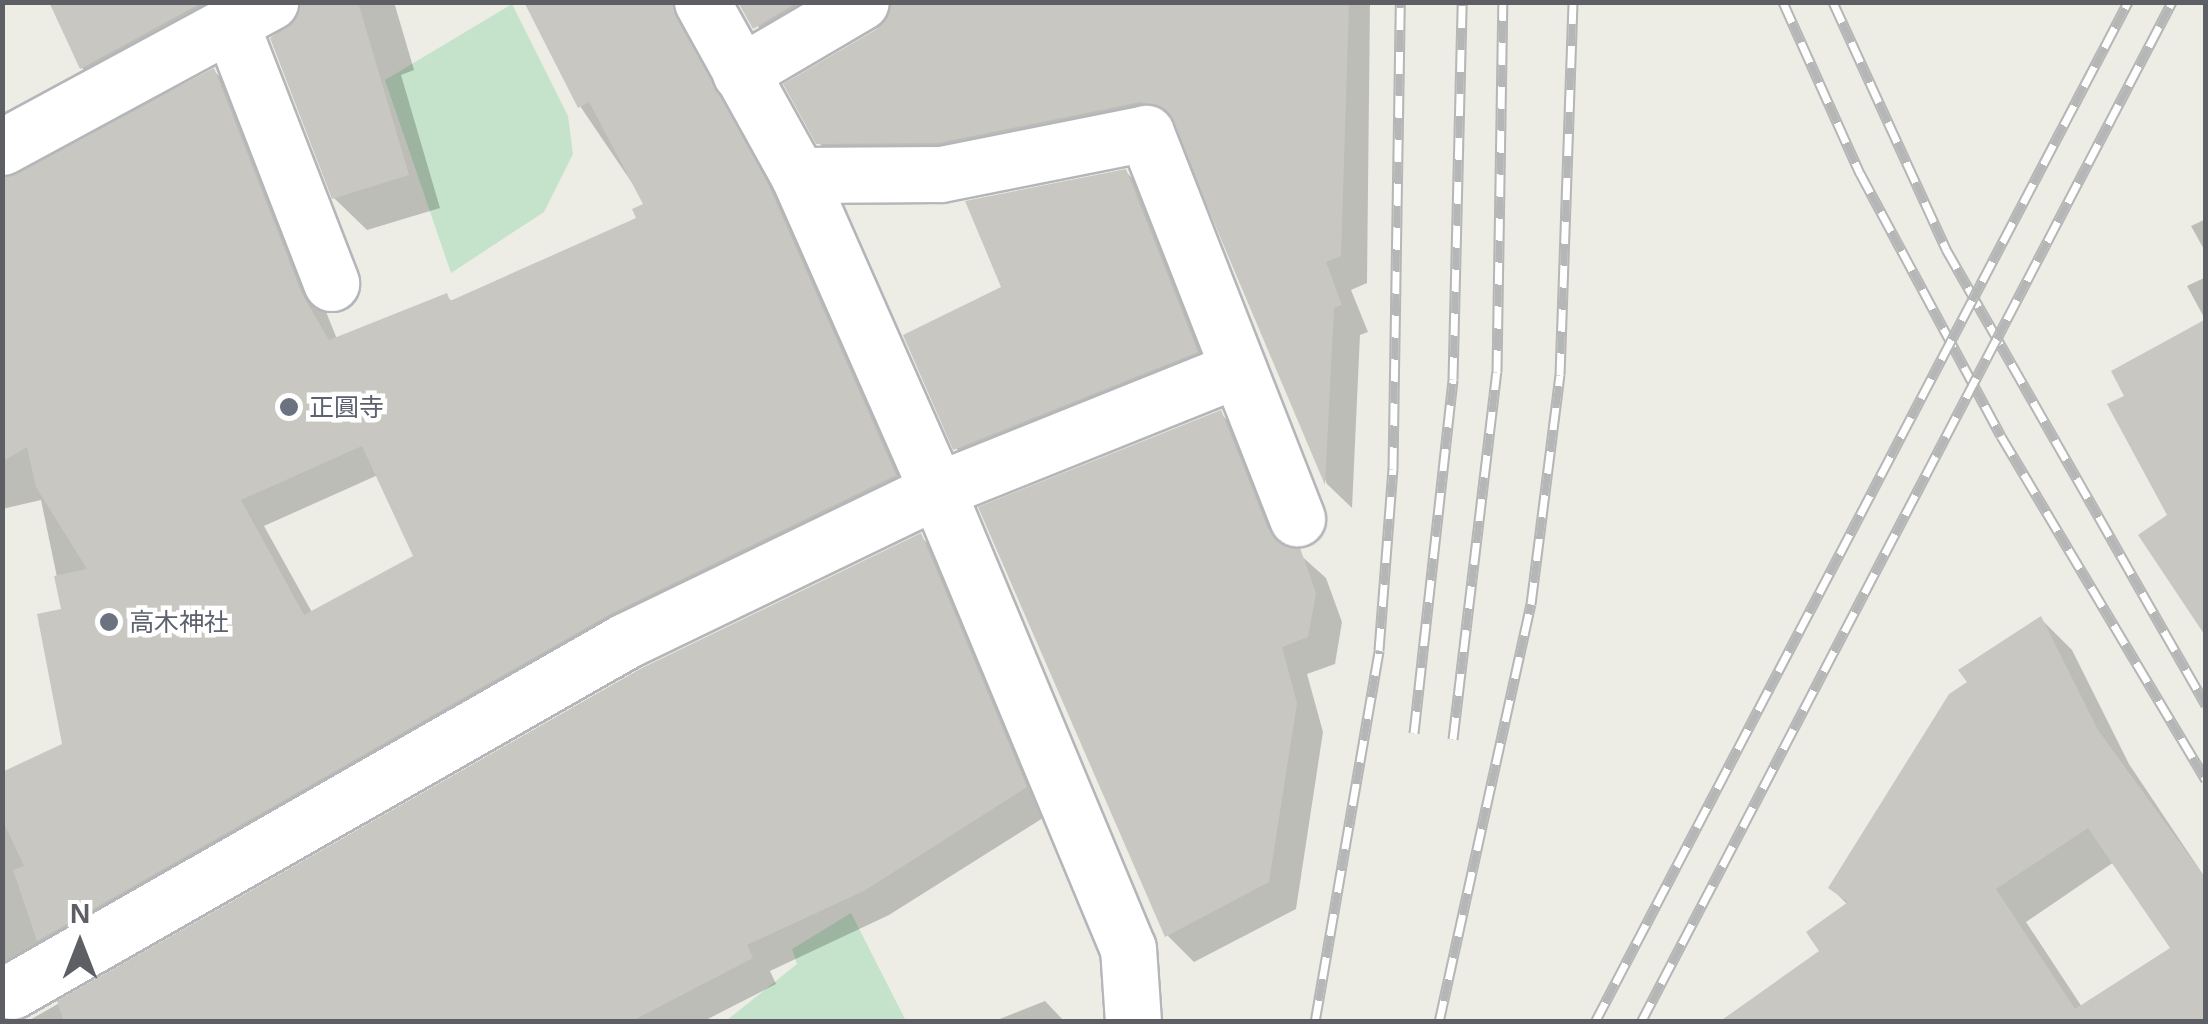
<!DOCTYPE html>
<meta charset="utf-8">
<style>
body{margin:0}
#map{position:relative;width:2208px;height:1024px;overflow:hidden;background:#edede5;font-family:Helvetica,"Noto Sans JP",sans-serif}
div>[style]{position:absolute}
.green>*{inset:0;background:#c5e2ca}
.shadow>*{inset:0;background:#0003}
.building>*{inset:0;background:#c9c7c2}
.roads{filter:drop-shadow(2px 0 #b5b6ba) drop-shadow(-2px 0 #b5b6ba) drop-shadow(0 2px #b5b6ba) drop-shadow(0 -2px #b5b6ba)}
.minor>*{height:55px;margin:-27.5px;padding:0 27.5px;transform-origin:27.5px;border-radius:27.5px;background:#fff}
.rail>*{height:11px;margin-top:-5.5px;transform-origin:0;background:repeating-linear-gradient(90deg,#fff 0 22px,#b5b6b6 0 44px);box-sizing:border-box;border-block:2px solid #b5b6b6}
.dots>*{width:28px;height:28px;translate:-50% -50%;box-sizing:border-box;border:5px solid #fff;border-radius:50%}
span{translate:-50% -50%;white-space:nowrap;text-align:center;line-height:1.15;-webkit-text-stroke:9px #fff;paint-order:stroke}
.worship-label{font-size:25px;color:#5b616d}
.left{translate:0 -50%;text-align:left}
.frame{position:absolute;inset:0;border:5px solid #5d5f64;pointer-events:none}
.north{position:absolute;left:30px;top:894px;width:100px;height:100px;-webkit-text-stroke:8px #fff;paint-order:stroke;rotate:0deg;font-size:28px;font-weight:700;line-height:40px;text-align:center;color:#5d5f64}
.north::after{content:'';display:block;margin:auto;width:35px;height:45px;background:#5d5f64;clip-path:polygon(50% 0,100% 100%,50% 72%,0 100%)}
</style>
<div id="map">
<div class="green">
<i style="clip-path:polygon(512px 4px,568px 116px,573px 154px,544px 212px,451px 273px,385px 80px)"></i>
<i style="clip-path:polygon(851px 913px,906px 1021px,726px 1021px,797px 964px,792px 949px)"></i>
</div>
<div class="shadow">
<i style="clip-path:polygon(52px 2px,394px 2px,414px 70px,401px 75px,440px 208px,367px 230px,334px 198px,272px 38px,302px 6px,115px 100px,82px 68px)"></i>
<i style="clip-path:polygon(evenodd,533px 2px,710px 2px,920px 501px,9px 1002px,9px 1021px,28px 1021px,641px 671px,920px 536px,946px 561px,1051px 813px,889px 915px,770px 971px,776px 984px,702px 1022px,2px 1022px,2px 775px,65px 746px,64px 611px,41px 500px,2px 509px,2px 177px,214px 71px,239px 96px,337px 339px,446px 296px,453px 302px,639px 219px,647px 205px,580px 106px,533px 2px,378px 475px,416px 557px,313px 614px,264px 526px,378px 475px)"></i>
<i style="clip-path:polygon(738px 2px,835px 2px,780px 53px)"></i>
<i style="clip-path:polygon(914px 2px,1370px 2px,1367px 283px,1351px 290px,1368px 332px,1360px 335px,1352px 508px,1327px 484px,1178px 131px,846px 170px,818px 142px,879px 31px)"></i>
<i style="clip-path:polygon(1126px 172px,1154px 200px,1225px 380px,984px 477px,956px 448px,1004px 288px)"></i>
<i style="clip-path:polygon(2206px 219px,2206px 253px,2191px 226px)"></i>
<i style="clip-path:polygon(2206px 277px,2206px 321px,2187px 286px)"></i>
<i style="clip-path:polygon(1220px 413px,1247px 440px,1288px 544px,1326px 578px,1342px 622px,1335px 664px,1307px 674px,1323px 732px,1296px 909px,1194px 962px,1167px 935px)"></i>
<i style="clip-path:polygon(evenodd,2041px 619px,2072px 650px,2129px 764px,2206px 879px,2206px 1022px,1795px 1022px,1848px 905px,1831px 888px,1970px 683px,2041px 619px,2114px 862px,2174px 949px,2082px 1007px,2026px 922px,2114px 862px)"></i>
<i style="clip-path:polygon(1045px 1001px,1065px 1022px,992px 1022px)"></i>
</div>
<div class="building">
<i style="clip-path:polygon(49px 2px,203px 2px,80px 69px)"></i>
<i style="clip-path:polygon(301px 2px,358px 2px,409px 175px,332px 199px,270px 38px,296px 19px)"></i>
<i style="clip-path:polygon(evenodd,524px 2px,671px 2px,768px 184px,896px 475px,610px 614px,37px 941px,13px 870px,24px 866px,2px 819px,2px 772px,62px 744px,37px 614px,61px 609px,54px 576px,87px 569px,36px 487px,27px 447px,2px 462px,2px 178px,214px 68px,302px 294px,329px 340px,447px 293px,450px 301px,636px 218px,632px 209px,643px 204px,589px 102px,578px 108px,524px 2px,362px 446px,413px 556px,304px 615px,241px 500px,362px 446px)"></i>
<i style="clip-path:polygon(738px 2px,798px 2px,753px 29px)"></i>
<i style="clip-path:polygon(892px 2px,1349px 2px,1341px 256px,1326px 262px,1342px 305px,1334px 308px,1325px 485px,1166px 109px,1140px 102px,938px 143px,816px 144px,783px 84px,877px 29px)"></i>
<i style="clip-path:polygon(1126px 169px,1198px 352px,953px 450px,903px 335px,1001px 287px,965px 201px)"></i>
<i style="clip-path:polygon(2206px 319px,2206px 637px,2138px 535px,2167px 515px,2107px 404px,2124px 396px,2111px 371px)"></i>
<i style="clip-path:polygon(1221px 410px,1268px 529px,1300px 548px,1316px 593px,1308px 637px,1282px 647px,1297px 703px,1269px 882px,1165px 937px,978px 507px)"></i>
<i style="clip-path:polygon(921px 533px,1027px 787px,864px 891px,747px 945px,753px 958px,630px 1022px,64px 1022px,57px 1001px,640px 669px)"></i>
<i style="clip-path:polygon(evenodd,2041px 616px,2098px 730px,2206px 879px,2206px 1022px,1719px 1022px,1819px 951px,1806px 932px,1848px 902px,1828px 888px,1949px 694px,1967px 682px,1958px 670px,2041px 616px,2088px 828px,2170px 948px,2075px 1009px,1996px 889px,2088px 828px)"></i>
</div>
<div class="roads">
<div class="minor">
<i style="left:702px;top:2px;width:198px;rotate:61deg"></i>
<i style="left:798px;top:175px;width:344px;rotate:66.2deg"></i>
<i style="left:937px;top:490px;width:496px;rotate:67.4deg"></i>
<i style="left:1128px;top:948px;width:74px;rotate:86.1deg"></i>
<i style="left:230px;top:22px;width:280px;rotate:68.8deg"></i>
<i style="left:740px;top:73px;width:140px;rotate:-30.4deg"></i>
<i style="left:2px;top:147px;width:305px;rotate:-28.4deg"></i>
<i style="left:798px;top:175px;width:143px;rotate:-0.4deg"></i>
<i style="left:941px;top:174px;width:209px;rotate:-11.3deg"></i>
<i style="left:1146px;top:133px;width:414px;rotate:68.6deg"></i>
<i style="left:12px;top:991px;width:706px;rotate:-29.72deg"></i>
<i style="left:625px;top:641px;width:347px;rotate:-25.8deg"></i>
<i style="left:937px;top:490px;width:322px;rotate:-21.9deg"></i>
</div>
</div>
<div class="rail">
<i style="left:1783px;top:2px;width:188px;rotate:65.8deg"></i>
<i style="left:1860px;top:173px;width:298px;rotate:61.8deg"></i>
<i style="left:2001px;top:436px;width:400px;rotate:59.2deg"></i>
<i style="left:1833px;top:2px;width:272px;rotate:65.4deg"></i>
<i style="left:1946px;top:249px;width:525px;rotate:60.31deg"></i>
<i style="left:1414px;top:733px;width:356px;rotate:-83.7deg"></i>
<i style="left:1453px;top:379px;width:377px;rotate:-88.6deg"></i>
<i style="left:1453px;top:739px;width:370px;rotate:-83.2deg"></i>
<i style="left:1497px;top:372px;width:370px;rotate:-89.1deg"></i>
<i style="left:1315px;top:1022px;width:377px;rotate:-80.2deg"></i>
<i style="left:1379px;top:650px;width:182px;rotate:-85.6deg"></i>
<i style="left:1393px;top:469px;width:467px;rotate:-89.1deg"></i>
<i style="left:1439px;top:1022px;width:428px;rotate:-77.6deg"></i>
<i style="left:1531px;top:604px;width:231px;rotate:-82.8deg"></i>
<i style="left:1560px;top:375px;width:373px;rotate:-88deg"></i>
<i style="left:1595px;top:1022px;width:1151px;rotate:-62.41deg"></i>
<i style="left:1641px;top:1022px;width:1150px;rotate:-62.5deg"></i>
</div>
<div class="dots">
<i style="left:289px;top:407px;background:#6b7280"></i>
<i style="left:109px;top:622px;background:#6b7280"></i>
</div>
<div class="worship-label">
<span class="left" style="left:309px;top:407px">正圓寺</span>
<span class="left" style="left:129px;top:622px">高木神社</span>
</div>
<div class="frame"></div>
<div class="north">N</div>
</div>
